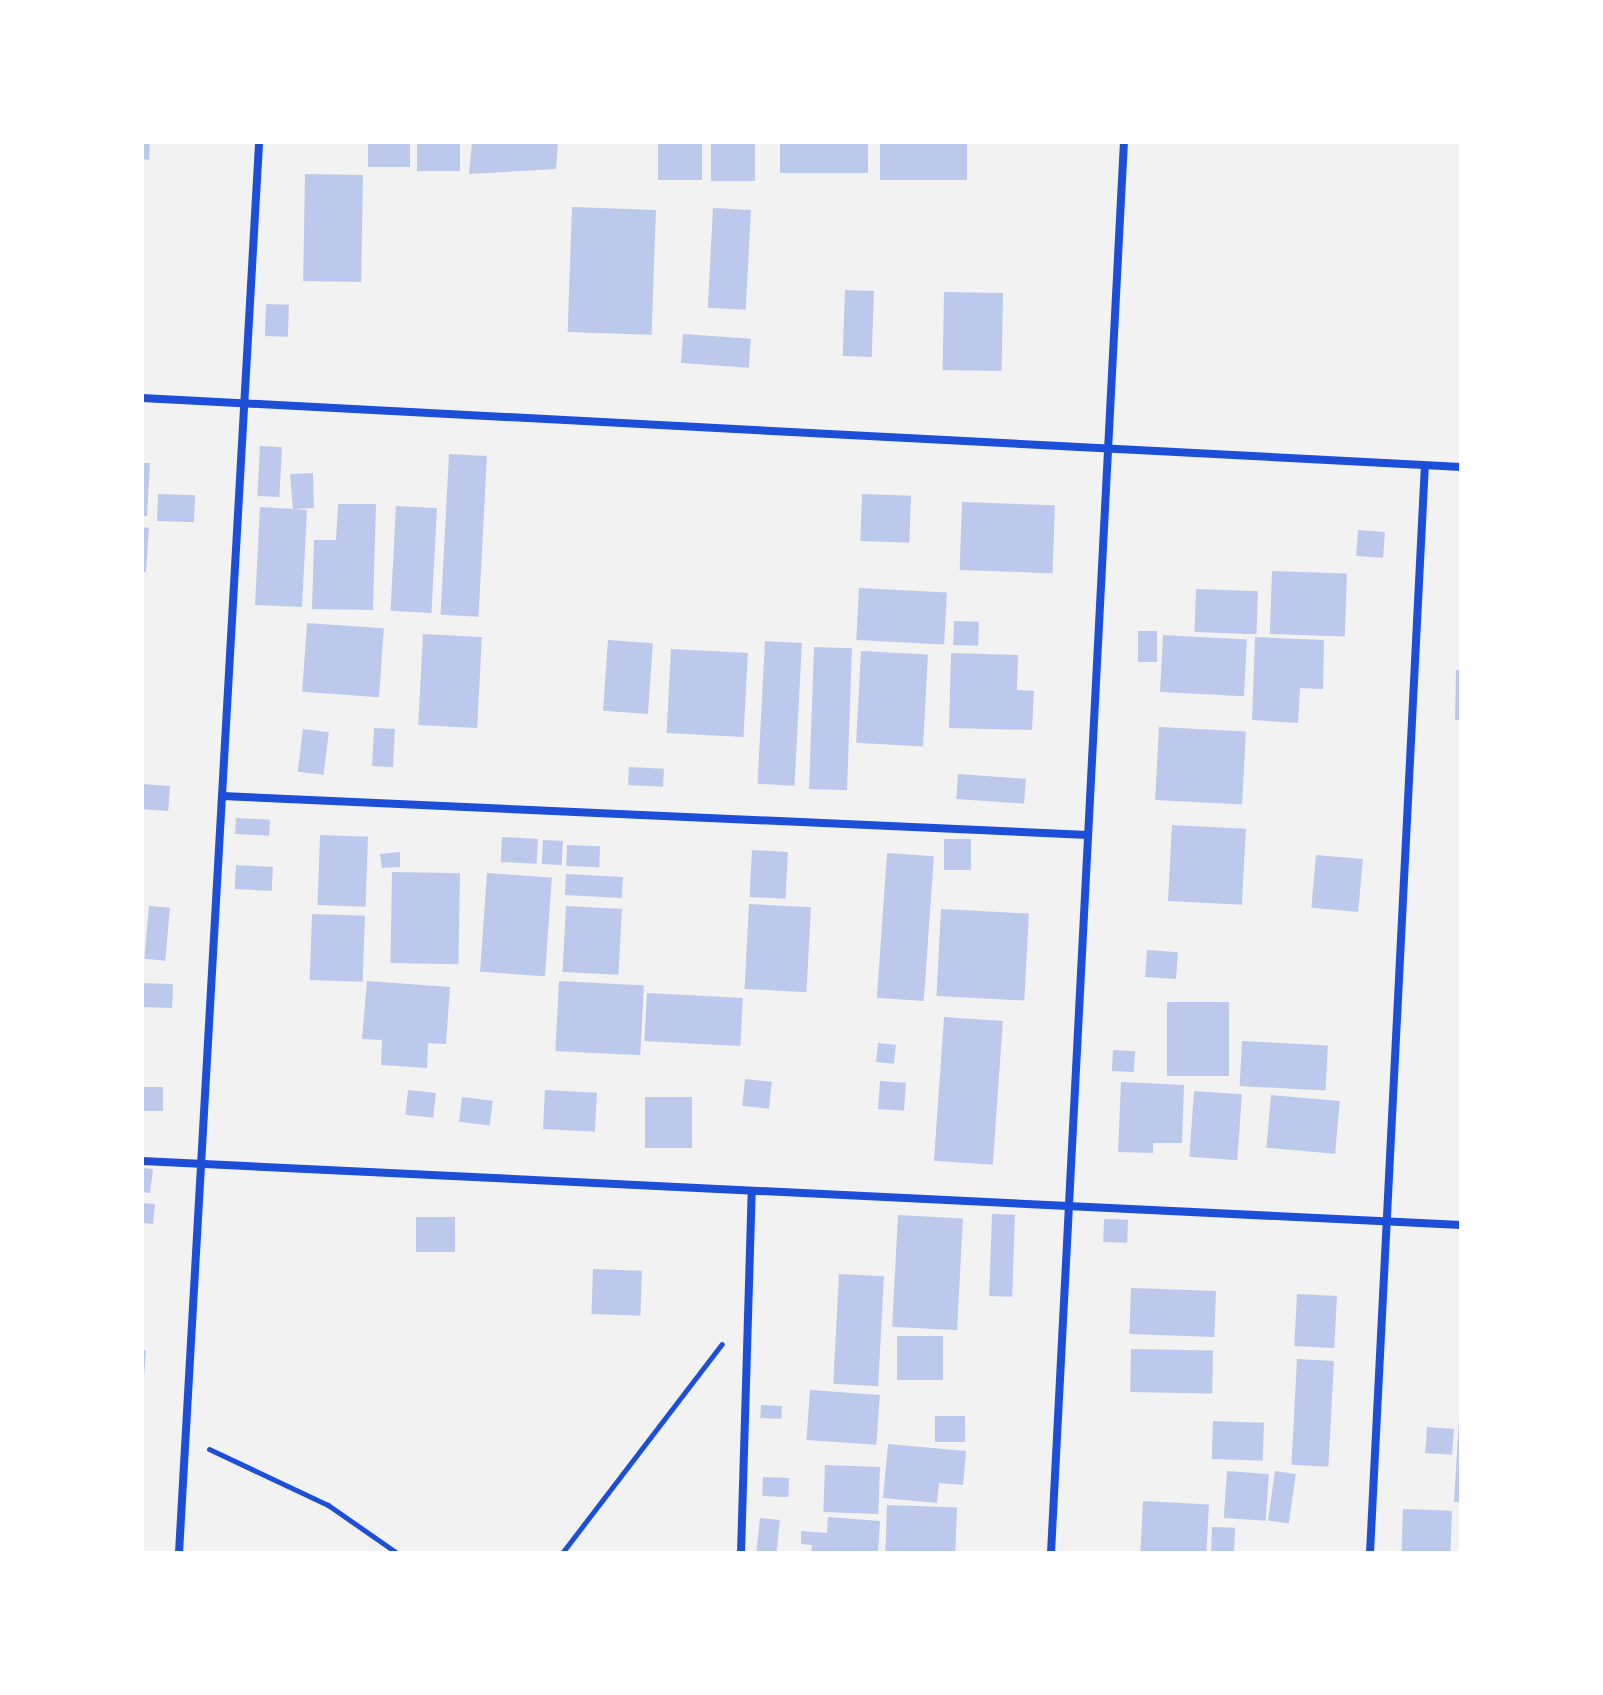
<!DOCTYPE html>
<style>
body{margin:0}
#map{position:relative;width:1603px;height:1695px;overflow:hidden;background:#f2f2f2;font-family:"Work Sans",sans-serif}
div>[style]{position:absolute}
.building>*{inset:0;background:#bdc9ec;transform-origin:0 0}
.path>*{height:5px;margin:-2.5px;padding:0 2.5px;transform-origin:2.5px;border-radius:2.5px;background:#1d4ed8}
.minor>*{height:8px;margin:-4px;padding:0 4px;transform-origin:4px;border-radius:4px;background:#1d4ed8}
span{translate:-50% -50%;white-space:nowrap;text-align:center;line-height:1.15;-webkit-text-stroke:6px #fff;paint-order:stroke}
.frame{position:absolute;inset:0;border:144px solid #fff;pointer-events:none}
</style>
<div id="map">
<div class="building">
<i style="clip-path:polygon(142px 142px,150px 142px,149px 160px,142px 159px)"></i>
<i style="left:368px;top:142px;width:42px;height:25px"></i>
<i style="left:417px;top:142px;width:43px;height:29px"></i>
<i style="clip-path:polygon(472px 142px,558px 142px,556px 169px,469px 174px)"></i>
<i style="left:658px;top:142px;width:44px;height:38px"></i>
<i style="left:711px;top:142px;width:44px;height:39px"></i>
<i style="left:780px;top:142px;width:88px;height:31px"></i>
<i style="left:880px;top:142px;width:87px;height:38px"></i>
<i style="left:305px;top:174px;width:58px;height:107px;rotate:1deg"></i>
<i style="left:572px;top:207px;width:84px;height:125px;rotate:2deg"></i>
<i style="left:713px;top:208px;width:38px;height:100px;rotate:3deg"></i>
<i style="left:845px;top:290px;width:29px;height:66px;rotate:2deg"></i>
<i style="left:944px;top:292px;width:59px;height:78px;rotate:1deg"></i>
<i style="left:266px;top:304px;width:23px;height:32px;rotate:2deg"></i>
<i style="left:683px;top:334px;width:68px;height:29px;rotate:4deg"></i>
<i style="left:260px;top:446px;width:22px;height:50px;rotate:3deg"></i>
<i style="left:449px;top:454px;width:38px;height:161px;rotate:3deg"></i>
<i style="clip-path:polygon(142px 463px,150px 463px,147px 516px,142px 516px)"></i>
<i style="clip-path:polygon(313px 473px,314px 508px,293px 509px,307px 510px,302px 607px,255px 605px,260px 507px,293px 509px,290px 474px)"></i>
<i style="left:158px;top:494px;width:37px;height:27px;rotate:2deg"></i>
<i style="left:862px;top:494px;width:49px;height:47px;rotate:2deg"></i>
<i style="left:962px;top:502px;width:93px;height:68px;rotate:2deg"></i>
<i style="clip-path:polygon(338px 504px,376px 504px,373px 610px,312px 609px,314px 540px,336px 540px)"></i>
<i style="left:396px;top:506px;width:41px;height:105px;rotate:3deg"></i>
<i style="clip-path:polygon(142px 527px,149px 528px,146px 572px,142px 572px)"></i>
<i style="left:1358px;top:530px;width:27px;height:26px;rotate:4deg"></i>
<i style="left:1272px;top:571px;width:75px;height:63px;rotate:2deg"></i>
<i style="left:859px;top:588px;width:88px;height:52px;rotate:3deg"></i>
<i style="left:1196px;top:589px;width:62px;height:43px;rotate:2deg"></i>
<i style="left:954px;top:621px;width:25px;height:24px;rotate:2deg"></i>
<i style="left:307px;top:623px;width:77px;height:69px;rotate:4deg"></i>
<i style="left:1138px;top:631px;width:19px;height:31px"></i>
<i style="left:423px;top:634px;width:59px;height:91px;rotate:3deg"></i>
<i style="left:1163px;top:635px;width:84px;height:57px;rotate:3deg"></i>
<i style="clip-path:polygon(1255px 637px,1324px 640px,1323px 689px,1300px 688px,1298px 723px,1252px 720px)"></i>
<i style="left:608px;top:640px;width:45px;height:71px;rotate:4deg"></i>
<i style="left:765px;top:641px;width:37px;height:143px;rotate:3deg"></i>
<i style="left:814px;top:647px;width:38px;height:142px;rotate:2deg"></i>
<i style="left:671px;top:649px;width:77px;height:84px;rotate:3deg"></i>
<i style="left:861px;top:651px;width:67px;height:92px;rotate:3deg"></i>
<i style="clip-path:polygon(951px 653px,1018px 655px,1017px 690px,1034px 691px,1032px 730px,949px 728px)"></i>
<i style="clip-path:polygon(1456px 670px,1461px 670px,1461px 720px,1455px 720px)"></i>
<i style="left:1159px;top:727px;width:87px;height:73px;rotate:3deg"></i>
<i style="left:374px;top:728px;width:21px;height:38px;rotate:3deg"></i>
<i style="left:303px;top:729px;width:26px;height:43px;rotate:7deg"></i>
<i style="left:629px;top:767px;width:35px;height:18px;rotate:3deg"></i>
<i style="left:958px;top:774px;width:68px;height:25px;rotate:4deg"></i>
<i style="left:142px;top:784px;width:28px;height:25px;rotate:4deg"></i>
<i style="left:236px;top:818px;width:34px;height:16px;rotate:3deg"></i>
<i style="left:1172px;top:825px;width:74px;height:76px;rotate:3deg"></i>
<i style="left:320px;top:835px;width:48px;height:70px;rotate:2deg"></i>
<i style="left:502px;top:837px;width:36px;height:25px;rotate:3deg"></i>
<i style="left:944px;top:839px;width:27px;height:31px"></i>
<i style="left:543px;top:840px;width:20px;height:24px;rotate:3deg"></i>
<i style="left:567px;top:845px;width:33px;height:21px;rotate:2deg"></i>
<i style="left:752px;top:850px;width:36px;height:47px;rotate:3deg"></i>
<i style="clip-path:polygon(400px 852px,400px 867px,382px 868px,380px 854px)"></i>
<i style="left:887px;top:853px;width:47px;height:145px;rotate:4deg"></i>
<i style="left:1316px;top:855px;width:47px;height:53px;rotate:5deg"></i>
<i style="left:236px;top:865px;width:37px;height:24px;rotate:3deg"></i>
<i style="left:392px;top:872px;width:68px;height:91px;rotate:1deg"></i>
<i style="left:487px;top:873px;width:65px;height:99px;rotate:4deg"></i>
<i style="left:566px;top:874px;width:57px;height:21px;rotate:3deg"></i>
<i style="left:749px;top:904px;width:62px;height:85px;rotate:3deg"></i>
<i style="left:149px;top:906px;width:21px;height:53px;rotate:5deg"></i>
<i style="left:566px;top:906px;width:56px;height:66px;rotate:3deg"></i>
<i style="left:941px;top:909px;width:88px;height:87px;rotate:3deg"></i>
<i style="left:312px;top:914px;width:53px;height:66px;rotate:2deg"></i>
<i style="left:1147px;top:950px;width:31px;height:27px;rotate:4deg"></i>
<i style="clip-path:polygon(367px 981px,450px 987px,446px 1044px,428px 1043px,427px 1068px,381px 1065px,382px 1040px,362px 1039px)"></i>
<i style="left:559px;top:981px;width:85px;height:70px;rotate:3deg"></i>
<i style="left:144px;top:983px;width:29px;height:24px;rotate:2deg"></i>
<i style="left:647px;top:993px;width:96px;height:48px;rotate:3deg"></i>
<i style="left:1167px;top:1002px;width:62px;height:74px"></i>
<i style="left:944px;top:1017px;width:59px;height:144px;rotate:4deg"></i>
<i style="left:1242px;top:1041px;width:86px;height:45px;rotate:3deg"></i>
<i style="left:878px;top:1043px;width:18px;height:19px;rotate:6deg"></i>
<i style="left:1113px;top:1050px;width:22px;height:21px;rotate:3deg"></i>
<i style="left:745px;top:1079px;width:27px;height:27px;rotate:6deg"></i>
<i style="left:880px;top:1081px;width:26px;height:28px;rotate:4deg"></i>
<i style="clip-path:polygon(1121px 1082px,1184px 1085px,1182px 1143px,1153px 1143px,1153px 1153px,1118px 1152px)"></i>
<i style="left:142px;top:1087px;width:21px;height:24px"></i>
<i style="left:408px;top:1090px;width:28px;height:25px;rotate:6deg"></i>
<i style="left:545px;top:1090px;width:52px;height:39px;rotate:3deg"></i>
<i style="left:1194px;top:1091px;width:48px;height:66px;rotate:4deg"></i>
<i style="left:1271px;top:1095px;width:69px;height:53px;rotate:5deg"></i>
<i style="left:462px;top:1097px;width:31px;height:25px;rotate:7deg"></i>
<i style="left:645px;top:1097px;width:47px;height:51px"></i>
<i style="clip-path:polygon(142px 1168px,153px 1169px,150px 1193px,142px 1192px)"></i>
<i style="clip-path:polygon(142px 1203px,155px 1204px,153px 1224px,142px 1223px)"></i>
<i style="left:992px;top:1214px;width:23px;height:82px;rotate:2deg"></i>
<i style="left:898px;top:1215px;width:65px;height:112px;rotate:3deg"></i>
<i style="left:416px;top:1217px;width:39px;height:35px"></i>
<i style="left:1104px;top:1219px;width:24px;height:23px;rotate:2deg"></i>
<i style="left:593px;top:1269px;width:49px;height:45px;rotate:2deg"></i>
<i style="left:839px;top:1274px;width:45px;height:110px;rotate:3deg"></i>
<i style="left:1131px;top:1288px;width:85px;height:46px;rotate:2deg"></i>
<i style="left:1297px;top:1294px;width:40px;height:52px;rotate:3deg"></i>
<i style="left:897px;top:1336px;width:46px;height:44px"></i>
<i style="left:1131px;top:1349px;width:82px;height:43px;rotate:1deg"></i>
<i style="clip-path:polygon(142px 1350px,146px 1350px,144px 1378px,142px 1378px)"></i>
<i style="left:1297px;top:1359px;width:37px;height:106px;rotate:3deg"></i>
<i style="left:810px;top:1390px;width:70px;height:50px;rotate:4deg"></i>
<i style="left:761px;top:1405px;width:21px;height:13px;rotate:3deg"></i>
<i style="left:935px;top:1416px;width:30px;height:26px"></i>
<i style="clip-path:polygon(1459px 1419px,1461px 1419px,1461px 1502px,1454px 1502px)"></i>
<i style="left:1213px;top:1421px;width:51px;height:38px;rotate:2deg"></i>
<i style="left:1427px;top:1427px;width:27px;height:26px;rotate:4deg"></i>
<i style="clip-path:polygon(888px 1444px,966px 1451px,963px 1485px,939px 1483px,937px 1503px,883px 1498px)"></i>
<i style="left:825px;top:1465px;width:55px;height:47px;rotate:2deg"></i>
<i style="left:1227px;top:1471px;width:42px;height:47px;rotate:4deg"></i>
<i style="left:1275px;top:1471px;width:21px;height:50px;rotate:8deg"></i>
<i style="left:763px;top:1477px;width:26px;height:19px;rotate:2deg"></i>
<i style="left:1143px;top:1501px;width:66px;height:52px;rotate:3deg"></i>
<i style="left:887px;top:1505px;width:70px;height:48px;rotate:2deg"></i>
<i style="left:1403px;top:1509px;width:49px;height:44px;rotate:2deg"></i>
<i style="clip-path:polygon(828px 1517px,880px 1521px,878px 1553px,811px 1553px,812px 1545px,801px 1544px,801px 1531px,827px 1533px)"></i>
<i style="left:760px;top:1518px;width:20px;height:35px;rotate:6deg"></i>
<i style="left:1212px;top:1527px;width:23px;height:26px;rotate:2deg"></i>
</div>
<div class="path">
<i style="left:209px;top:1449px;width:132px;rotate:25.2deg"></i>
<i style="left:328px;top:1505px;width:84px;rotate:34.8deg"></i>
<i style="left:562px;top:1553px;width:263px;rotate:-52.6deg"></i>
</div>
<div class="minor">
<i style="left:142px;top:398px;width:1321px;rotate:2.99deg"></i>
<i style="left:222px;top:796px;width:867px;rotate:2.58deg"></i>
<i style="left:142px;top:1161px;width:1321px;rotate:2.78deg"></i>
<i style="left:179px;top:1553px;width:1413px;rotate:-86.75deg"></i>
<i style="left:741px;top:1553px;width:362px;rotate:-88.3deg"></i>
<i style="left:1051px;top:1553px;width:1413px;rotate:-87.04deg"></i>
<i style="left:1370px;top:1553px;width:1089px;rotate:-87.11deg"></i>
</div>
<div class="frame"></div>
</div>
